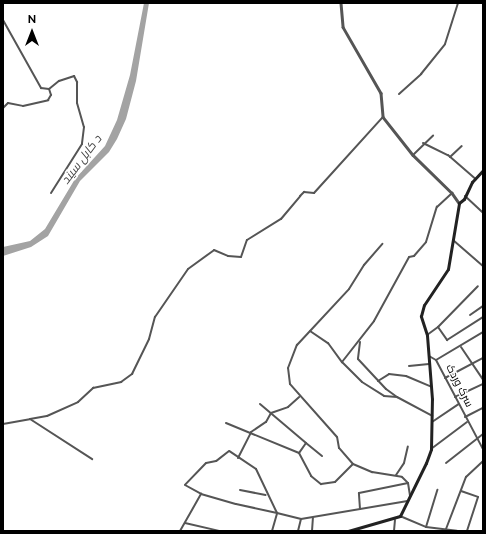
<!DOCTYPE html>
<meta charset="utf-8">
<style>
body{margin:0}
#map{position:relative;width:486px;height:534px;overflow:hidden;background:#fff;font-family:Raleway,Cairo,sans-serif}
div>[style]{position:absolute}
.water>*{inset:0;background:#a3a3a3}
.minor>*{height:2px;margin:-1px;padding:0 1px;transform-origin:1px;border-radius:1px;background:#555}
.tertiary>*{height:2.5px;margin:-1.25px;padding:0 1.25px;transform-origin:1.25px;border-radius:1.25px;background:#555}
.secondary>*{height:3px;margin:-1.5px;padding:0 1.5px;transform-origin:1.5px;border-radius:1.5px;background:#222}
span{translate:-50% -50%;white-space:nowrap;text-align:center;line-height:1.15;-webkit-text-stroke:3px #fff;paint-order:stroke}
.street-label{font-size:11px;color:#000}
.water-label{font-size:12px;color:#444;font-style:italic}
.frame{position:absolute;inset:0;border:4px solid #000;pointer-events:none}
.north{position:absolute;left:12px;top:12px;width:40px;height:40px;-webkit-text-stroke:3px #fff;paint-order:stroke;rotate:0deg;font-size:11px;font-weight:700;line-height:16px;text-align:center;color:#000}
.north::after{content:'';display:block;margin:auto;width:14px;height:18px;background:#000;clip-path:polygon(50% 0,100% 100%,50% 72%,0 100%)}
</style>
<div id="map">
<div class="water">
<i style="clip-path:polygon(144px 3px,149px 3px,136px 81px,126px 119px,117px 139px,109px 152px,80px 181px,48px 236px,31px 247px,3px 256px,3px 247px,30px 241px,45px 229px,75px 179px,105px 146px,117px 120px,130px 75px)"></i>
</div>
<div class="minor">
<i style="left:3px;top:20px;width:78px;rotate:60.8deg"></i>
<i style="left:41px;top:88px;width:8px;rotate:7deg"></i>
<i style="left:49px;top:89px;width:13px;rotate:-39deg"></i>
<i style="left:59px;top:81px;width:16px;rotate:-18deg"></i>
<i style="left:74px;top:76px;width:7px;rotate:63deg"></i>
<i style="left:77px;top:82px;width:21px;rotate:90deg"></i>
<i style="left:77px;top:103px;width:25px;rotate:74deg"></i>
<i style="left:84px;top:127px;width:17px;rotate:97deg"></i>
<i style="left:82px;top:144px;width:58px;rotate:122.3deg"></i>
<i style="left:399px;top:94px;width:30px;rotate:-42deg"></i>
<i style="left:421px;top:74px;width:38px;rotate:-51deg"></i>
<i style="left:445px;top:44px;width:43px;rotate:-72.4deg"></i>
<i style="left:3px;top:108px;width:7px;rotate:-45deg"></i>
<i style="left:8px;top:103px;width:15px;rotate:11deg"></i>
<i style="left:23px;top:106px;width:26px;rotate:-13deg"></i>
<i style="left:48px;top:100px;width:6px;rotate:-59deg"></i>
<i style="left:51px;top:95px;width:6px;rotate:-108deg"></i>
<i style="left:423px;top:143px;width:28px;rotate:26deg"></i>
<i style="left:448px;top:155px;width:37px;rotate:41deg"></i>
<i style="left:413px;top:155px;width:28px;rotate:-44deg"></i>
<i style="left:450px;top:157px;width:16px;rotate:-43deg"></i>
<i style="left:465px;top:196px;width:25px;rotate:43deg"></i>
<i style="left:453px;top:240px;width:40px;rotate:41deg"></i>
<i style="left:470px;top:315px;width:16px;rotate:-35deg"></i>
<i style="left:438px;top:327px;width:16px;rotate:55deg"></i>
<i style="left:447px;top:340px;width:43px;rotate:-32.6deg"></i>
<i style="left:310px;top:331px;width:22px;rotate:34deg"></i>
<i style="left:328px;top:343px;width:24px;rotate:54deg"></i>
<i style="left:342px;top:362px;width:28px;rotate:45deg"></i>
<i style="left:362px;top:382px;width:26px;rotate:32deg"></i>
<i style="left:384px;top:396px;width:13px;rotate:4deg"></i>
<i style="left:397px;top:397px;width:40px;rotate:28deg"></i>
<i style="left:427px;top:335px;width:14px;rotate:-36deg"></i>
<i style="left:438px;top:327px;width:57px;rotate:-45.7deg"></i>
<i style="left:360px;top:342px;width:17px;rotate:97deg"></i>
<i style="left:358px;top:359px;width:41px;rotate:47deg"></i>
<i style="left:386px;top:389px;width:14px;rotate:36deg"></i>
<i style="left:461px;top:347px;width:40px;rotate:56deg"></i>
<i style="left:429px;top:356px;width:8px;rotate:30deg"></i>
<i style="left:436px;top:360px;width:101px;rotate:62.2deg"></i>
<i style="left:436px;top:360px;width:55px;rotate:-30.8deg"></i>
<i style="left:342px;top:362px;width:52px;rotate:-52deg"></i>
<i style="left:374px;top:321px;width:73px;rotate:-61.3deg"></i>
<i style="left:409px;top:257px;width:5px;rotate:-11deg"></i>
<i style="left:414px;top:256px;width:18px;rotate:-49deg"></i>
<i style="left:426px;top:242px;width:37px;rotate:-73deg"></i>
<i style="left:437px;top:207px;width:21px;rotate:-43deg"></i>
<i style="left:409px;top:366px;width:20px;rotate:-6deg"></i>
<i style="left:445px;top:378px;width:43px;rotate:-27.8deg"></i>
<i style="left:378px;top:381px;width:13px;rotate:-32deg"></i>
<i style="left:389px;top:374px;width:17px;rotate:7deg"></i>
<i style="left:406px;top:376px;width:26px;rotate:23deg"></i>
<i style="left:455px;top:397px;width:31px;rotate:-25deg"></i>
<i style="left:260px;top:404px;width:60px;rotate:40.3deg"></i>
<i style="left:465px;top:417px;width:20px;rotate:-27deg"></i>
<i style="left:30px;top:419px;width:17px;rotate:-10deg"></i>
<i style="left:47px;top:416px;width:34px;rotate:-24deg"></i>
<i style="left:78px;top:402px;width:21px;rotate:-43deg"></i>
<i style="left:93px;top:388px;width:29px;rotate:-12deg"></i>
<i style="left:121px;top:382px;width:14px;rotate:-36deg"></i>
<i style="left:132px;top:374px;width:39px;rotate:-64deg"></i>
<i style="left:149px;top:339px;width:23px;rotate:-75deg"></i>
<i style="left:155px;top:317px;width:58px;rotate:-55.5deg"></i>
<i style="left:188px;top:269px;width:32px;rotate:-36deg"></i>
<i style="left:214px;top:250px;width:15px;rotate:23deg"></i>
<i style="left:228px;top:256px;width:13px;rotate:4deg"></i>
<i style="left:241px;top:257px;width:18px;rotate:-71deg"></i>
<i style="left:247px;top:240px;width:40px;rotate:-32deg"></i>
<i style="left:281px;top:219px;width:30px;rotate:-50deg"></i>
<i style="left:300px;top:196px;width:6px;rotate:-45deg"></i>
<i style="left:304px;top:192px;width:10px;rotate:6deg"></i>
<i style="left:314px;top:193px;width:103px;rotate:-47.8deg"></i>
<i style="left:432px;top:422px;width:32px;rotate:-34deg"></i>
<i style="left:226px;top:423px;width:79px;rotate:22.3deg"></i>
<i style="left:3px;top:424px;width:27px;rotate:-10deg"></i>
<i style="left:30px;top:419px;width:74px;rotate:32.8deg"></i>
<i style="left:431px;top:449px;width:45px;rotate:-36.9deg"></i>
<i style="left:322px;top:456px;width:21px;rotate:-141deg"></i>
<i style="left:306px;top:443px;width:12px;rotate:125deg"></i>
<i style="left:299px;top:453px;width:26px;rotate:62deg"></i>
<i style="left:311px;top:476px;width:13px;rotate:39deg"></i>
<i style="left:321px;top:484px;width:14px;rotate:-8deg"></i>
<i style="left:335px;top:482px;width:25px;rotate:-45deg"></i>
<i style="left:353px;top:464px;width:21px;rotate:23deg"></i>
<i style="left:372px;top:472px;width:30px;rotate:9deg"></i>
<i style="left:402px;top:477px;width:8px;rotate:45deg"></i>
<i style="left:408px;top:483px;width:13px;rotate:81deg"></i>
<i style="left:238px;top:458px;width:29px;rotate:-63deg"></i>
<i style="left:251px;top:432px;width:18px;rotate:-34deg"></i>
<i style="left:266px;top:422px;width:10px;rotate:-61deg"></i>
<i style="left:271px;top:413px;width:18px;rotate:-19deg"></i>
<i style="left:288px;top:407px;width:15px;rotate:-42deg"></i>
<i style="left:446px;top:463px;width:47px;rotate:-38.1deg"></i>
<i style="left:353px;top:464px;width:21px;rotate:-131deg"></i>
<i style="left:339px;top:448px;width:11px;rotate:-100deg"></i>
<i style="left:337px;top:437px;width:71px;rotate:-131.6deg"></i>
<i style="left:290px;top:384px;width:16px;rotate:-97deg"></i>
<i style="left:288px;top:368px;width:25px;rotate:-69deg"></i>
<i style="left:297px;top:345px;width:76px;rotate:-47.1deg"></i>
<i style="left:349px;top:289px;width:28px;rotate:-58deg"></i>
<i style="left:364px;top:265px;width:28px;rotate:-49deg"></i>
<i style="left:396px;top:475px;width:14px;rotate:-56deg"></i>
<i style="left:404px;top:463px;width:17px;rotate:-77deg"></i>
<i style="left:240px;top:490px;width:26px;rotate:11deg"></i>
<i style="left:461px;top:491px;width:18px;rotate:19deg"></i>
<i style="left:478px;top:497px;width:36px;rotate:108deg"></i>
<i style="left:360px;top:509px;width:16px;rotate:-94deg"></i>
<i style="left:359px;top:493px;width:50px;rotate:-11.5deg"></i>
<i style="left:400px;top:516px;width:28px;rotate:23deg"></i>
<i style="left:426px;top:527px;width:31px;rotate:7deg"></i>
<i style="left:185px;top:523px;width:35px;rotate:13deg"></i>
<i style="left:426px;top:527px;width:39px;rotate:-73deg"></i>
<i style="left:446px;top:529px;width:56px;rotate:-69deg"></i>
<i style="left:466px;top:477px;width:23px;rotate:-43deg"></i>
<i style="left:180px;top:531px;width:43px;rotate:-60.4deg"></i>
<i style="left:272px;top:531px;width:19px;rotate:-74deg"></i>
<i style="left:277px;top:513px;width:49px;rotate:-115.5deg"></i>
<i style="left:256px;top:469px;width:32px;rotate:-146deg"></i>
<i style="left:229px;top:451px;width:16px;rotate:142deg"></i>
<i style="left:216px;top:461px;width:10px;rotate:169deg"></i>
<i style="left:206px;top:463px;width:30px;rotate:134deg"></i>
<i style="left:185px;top:485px;width:18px;rotate:29deg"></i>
<i style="left:201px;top:494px;width:36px;rotate:16deg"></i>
<i style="left:236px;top:504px;width:42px;rotate:12.4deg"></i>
<i style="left:277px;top:513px;width:25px;rotate:14deg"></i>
<i style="left:301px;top:519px;width:108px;rotate:-9.6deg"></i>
<i style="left:298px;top:531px;width:12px;rotate:-76deg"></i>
<i style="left:312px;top:531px;width:13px;rotate:-86deg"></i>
<i style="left:394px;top:531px;width:11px;rotate:-85deg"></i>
</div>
<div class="tertiary">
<i style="left:341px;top:3px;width:24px;rotate:85deg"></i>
<i style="left:343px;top:27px;width:76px;rotate:60.1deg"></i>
<i style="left:381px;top:93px;width:24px;rotate:85deg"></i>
<i style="left:383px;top:117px;width:48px;rotate:51.7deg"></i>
<i style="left:413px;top:155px;width:54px;rotate:44.3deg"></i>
<i style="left:452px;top:193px;width:12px;rotate:55deg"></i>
</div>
<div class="secondary">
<i style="left:348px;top:531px;width:54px;rotate:-16.1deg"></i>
<i style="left:400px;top:516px;width:59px;rotate:-63.9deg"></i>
<i style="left:426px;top:463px;width:15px;rotate:-70deg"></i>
<i style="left:431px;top:449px;width:50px;rotate:-88.9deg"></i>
<i style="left:432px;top:399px;width:64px;rotate:-94.5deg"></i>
<i style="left:427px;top:335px;width:20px;rotate:-108deg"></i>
<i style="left:421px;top:316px;width:11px;rotate:-75deg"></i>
<i style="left:424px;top:305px;width:43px;rotate:-56.3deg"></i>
<i style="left:448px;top:269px;width:67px;rotate:-80.5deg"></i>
<i style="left:459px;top:203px;width:6px;rotate:-39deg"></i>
<i style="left:464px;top:199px;width:19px;rotate:-65deg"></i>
<i style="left:472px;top:182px;width:16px;rotate:-47deg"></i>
</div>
<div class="street-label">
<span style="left:459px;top:386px;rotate:63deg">سرک وردک</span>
</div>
<div class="water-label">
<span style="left:82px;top:160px;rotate:-53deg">د کابل سيند</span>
</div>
<div class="frame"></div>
<div class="north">N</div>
</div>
